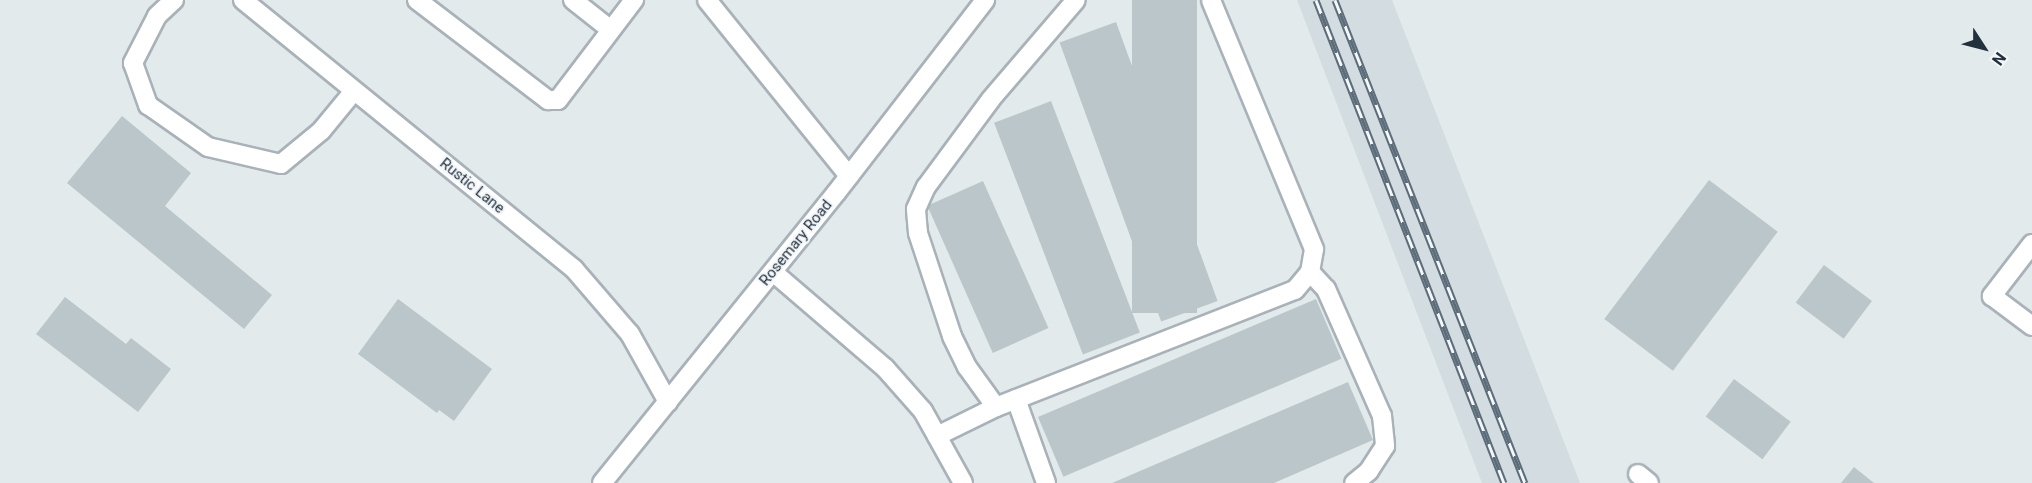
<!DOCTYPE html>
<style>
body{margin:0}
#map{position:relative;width:2032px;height:483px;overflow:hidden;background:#e2eaec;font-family:Roboto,sans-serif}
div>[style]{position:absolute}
.built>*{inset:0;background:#d3dce0}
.building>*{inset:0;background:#bac6ca;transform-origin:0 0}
.roads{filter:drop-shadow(2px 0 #a8b2b8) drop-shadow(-2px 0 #a8b2b8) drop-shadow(0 2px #a8b2b8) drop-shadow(0 -2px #a8b2b8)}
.minor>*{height:18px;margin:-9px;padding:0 9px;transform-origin:9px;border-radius:9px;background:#fff}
.rail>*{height:7px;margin-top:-3.5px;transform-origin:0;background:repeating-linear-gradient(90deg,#f3f7f9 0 14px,#5c6c79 0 28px);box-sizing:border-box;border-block:2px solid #5c6c79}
span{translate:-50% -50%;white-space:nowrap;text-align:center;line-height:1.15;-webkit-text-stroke:4.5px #f3f7f9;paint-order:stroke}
.street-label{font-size:15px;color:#22313e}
.north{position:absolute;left:1954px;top:18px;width:60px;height:60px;-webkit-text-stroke:4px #f3f7f9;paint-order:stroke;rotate:126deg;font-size:16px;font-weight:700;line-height:24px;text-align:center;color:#22313e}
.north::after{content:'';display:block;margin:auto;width:21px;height:27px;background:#22313e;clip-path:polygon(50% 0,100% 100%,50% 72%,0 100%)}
</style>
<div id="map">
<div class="built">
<i style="clip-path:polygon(1297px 0,1392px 0,1580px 483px,1482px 483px)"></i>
</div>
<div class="building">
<i style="left:1132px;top:0;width:65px;height:313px"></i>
<i style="left:1116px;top:22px;width:297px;height:60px;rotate:70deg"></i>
<i style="left:1051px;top:101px;width:248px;height:61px;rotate:69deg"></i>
<i style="clip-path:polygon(122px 116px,191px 173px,165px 206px,272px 295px,244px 329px,67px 183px)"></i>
<i style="left:1709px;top:180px;width:86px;height:174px;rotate:37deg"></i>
<i style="left:983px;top:181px;width:161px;height:61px;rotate:66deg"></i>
<i style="left:1824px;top:265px;width:60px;height:47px;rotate:37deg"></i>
<i style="clip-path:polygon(65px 297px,126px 344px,131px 338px,171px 369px,138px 412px,36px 334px)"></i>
<i style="clip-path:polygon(398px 299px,492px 369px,454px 421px,439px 410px,437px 413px,358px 354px)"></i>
<i style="left:1316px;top:299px;width:65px;height:302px;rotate:67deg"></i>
<i style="left:1734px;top:379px;width:71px;height:47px;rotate:37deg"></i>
<i style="clip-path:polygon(1348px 382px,1373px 440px,1274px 483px,1112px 483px)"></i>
<i style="clip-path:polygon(1854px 467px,1874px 483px,1841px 483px)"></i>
</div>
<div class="roads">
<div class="minor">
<i style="left:174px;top:0;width:23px;rotate:137deg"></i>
<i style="left:157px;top:16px;width:53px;rotate:117.1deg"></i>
<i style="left:133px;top:63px;width:45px;rotate:70.3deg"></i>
<i style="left:148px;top:105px;width:73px;rotate:35deg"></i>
<i style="left:208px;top:147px;width:75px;rotate:13.1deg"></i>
<i style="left:281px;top:164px;width:52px;rotate:-39.5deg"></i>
<i style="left:321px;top:131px;width:52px;rotate:-50.5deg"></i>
<i style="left:243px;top:0;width:427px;rotate:39.1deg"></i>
<i style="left:574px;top:269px;width:86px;rotate:49.3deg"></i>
<i style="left:630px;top:334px;width:78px;rotate:60.8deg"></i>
<i style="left:417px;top:0;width:165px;rotate:37.4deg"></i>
<i style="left:548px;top:100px;width:10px"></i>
<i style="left:558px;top:100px;width:126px;rotate:-52.8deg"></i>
<i style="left:573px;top:0;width:48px;rotate:38.3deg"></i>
<i style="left:707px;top:0;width:226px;rotate:51.1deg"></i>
<i style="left:2032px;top:244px;width:66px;rotate:127.6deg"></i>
<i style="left:1992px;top:296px;width:50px;rotate:36.9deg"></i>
<i style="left:773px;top:272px;width:148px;rotate:40.6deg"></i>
<i style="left:885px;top:368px;width:57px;rotate:48.5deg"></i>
<i style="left:923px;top:411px;width:82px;rotate:60.9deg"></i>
<i style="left:1310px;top:272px;width:23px;rotate:47deg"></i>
<i style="left:1326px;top:289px;width:139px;rotate:66.2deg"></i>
<i style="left:1382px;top:416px;width:30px;rotate:84deg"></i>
<i style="left:1385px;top:446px;width:30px;rotate:123deg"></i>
<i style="left:1369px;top:471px;width:19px;rotate:141deg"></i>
<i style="left:1016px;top:399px;width:89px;rotate:70.3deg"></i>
<i style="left:996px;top:407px;width:49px;rotate:-125.9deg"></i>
<i style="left:967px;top:367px;width:34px;rotate:-116deg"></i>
<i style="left:952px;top:336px;width:108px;rotate:-108.3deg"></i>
<i style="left:918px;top:233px;width:24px;rotate:-95deg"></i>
<i style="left:916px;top:209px;width:24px;rotate:-66deg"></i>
<i style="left:926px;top:187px;width:109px;rotate:-53.5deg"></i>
<i style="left:991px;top:99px;width:130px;rotate:-49.4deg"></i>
<i style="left:937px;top:436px;width:66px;rotate:-26.2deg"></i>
<i style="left:996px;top:407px;width:321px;rotate:-21.4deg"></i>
<i style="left:1295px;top:290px;width:23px;rotate:-50deg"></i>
<i style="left:1310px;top:272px;width:23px;rotate:-80deg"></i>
<i style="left:1314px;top:249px;width:269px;rotate:-112.5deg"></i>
<i style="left:1638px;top:474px;width:14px;rotate:39deg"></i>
<i style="left:602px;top:483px;width:373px;rotate:-51.1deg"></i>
<i style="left:836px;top:193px;width:244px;rotate:-52.3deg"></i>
</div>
</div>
<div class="rail">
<i style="left:1316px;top:0;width:518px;rotate:68.73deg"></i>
<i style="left:1335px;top:0;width:519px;rotate:68.53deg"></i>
</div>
<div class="street-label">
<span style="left:472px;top:186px;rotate:39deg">Rustic Lane</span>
<span style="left:796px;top:243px;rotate:-51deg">Rosemary Road</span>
</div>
<div class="north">N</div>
</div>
